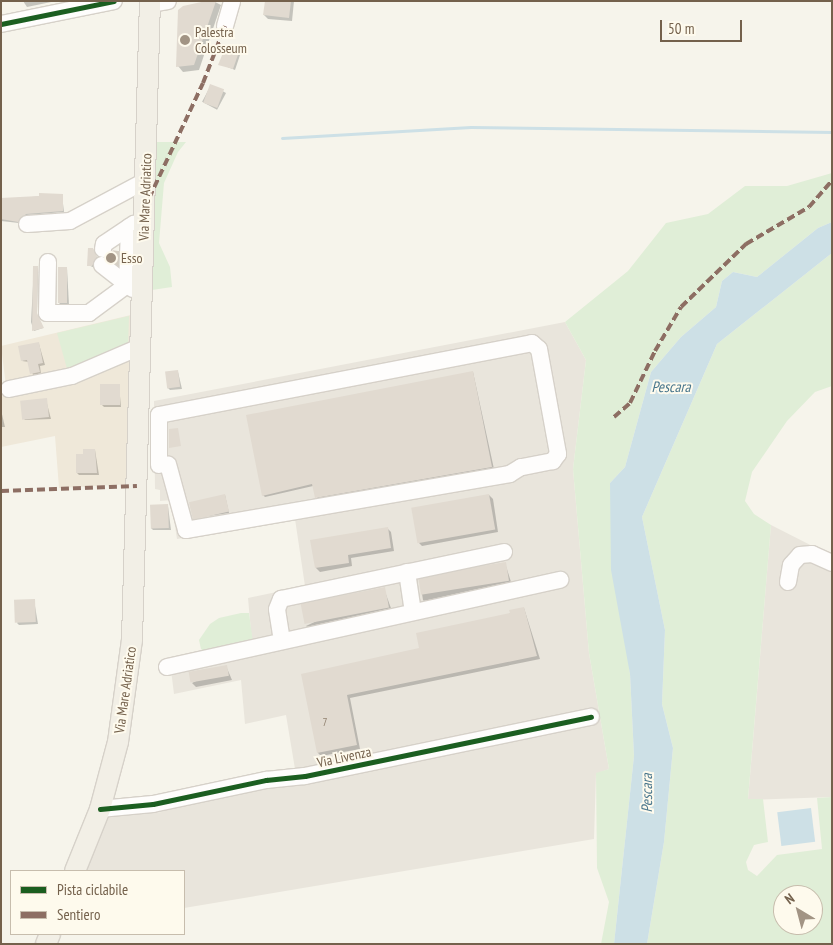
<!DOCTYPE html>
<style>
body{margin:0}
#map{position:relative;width:833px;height:945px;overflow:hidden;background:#f6f4eb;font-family:"PT Sans Narrow",sans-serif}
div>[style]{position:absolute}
.residential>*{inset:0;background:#efe8d9}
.industrial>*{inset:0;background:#e9e5dc}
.green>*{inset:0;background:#e0eed7}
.water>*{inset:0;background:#cde0e6;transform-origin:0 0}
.shadow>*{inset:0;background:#0003;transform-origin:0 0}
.stream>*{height:3px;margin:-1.5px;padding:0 1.5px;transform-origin:1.5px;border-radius:1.5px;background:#cde0e6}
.building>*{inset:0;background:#e1dad0;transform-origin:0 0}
.minor-tunnel>*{height:16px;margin-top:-8px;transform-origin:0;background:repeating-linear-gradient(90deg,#d6cfc3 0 16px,transparent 0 24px)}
.roads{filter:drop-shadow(1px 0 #d6d1c9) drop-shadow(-1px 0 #d6d1c9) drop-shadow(0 1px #d6d1c9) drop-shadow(0 -1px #d6d1c9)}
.minor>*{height:16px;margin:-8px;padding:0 8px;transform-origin:8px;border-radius:8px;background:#fefdfc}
.major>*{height:20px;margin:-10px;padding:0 10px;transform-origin:10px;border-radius:10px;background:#f2efe6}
.quiet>*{height:4px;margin-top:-2px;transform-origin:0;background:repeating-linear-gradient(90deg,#8d6e63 0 8px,transparent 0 12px)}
.cycleway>*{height:5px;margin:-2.5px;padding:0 2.5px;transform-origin:2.5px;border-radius:2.5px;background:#1b5e20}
.dots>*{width:14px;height:14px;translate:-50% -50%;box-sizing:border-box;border:2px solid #fefaed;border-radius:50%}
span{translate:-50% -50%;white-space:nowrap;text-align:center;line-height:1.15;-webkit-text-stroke:4px #fefaed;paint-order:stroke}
.number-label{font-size:11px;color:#928270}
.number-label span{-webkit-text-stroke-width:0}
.poi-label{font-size:14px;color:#74614c}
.left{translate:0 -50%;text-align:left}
.street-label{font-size:14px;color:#74614c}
.water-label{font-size:15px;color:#4a778d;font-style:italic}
.frame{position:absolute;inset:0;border:2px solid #74614c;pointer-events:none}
.legend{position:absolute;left:10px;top:870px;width:175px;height:65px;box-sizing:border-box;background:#fefaed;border:1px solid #c7bdad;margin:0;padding:6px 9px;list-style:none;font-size:15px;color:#74614c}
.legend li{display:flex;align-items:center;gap:10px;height:25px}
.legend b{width:25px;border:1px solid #c7bdad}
.north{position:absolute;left:773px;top:885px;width:50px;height:50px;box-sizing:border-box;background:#fefaed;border:1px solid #c7bdad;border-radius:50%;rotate:323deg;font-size:14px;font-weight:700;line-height:20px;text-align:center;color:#74614c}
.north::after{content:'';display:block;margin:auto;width:18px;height:22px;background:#a29484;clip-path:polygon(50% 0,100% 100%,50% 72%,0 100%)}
.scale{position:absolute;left:660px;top:20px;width:82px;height:22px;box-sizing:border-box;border:2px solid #74614c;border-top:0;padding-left:6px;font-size:15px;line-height:18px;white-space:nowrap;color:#74614c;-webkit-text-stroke:4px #fefaed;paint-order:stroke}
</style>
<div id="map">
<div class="residential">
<i style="clip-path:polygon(135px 314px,132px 484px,59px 488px,55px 436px,1px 447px,1px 400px,6px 386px,1px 346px)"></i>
</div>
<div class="industrial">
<i style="clip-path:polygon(565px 322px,586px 360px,573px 469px,589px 653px,609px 769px,596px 774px,594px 839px,184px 908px,184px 871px,83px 871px,103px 818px,162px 812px,171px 794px,295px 769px,286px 715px,245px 724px,241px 680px,174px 694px,170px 662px,252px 643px,248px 598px,305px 586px,295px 519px,177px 539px,171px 500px,160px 501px,160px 490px,155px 489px,154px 401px)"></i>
<i style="clip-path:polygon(771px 525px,832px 556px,832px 797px,748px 800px)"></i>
</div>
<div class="green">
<i style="clip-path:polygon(152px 142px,186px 142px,178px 152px,164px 183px,159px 243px,170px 267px,172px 287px,152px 290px)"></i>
<i style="clip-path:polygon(832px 173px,832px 222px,818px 228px,757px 277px,733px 272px,722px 281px,716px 307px,681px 337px,651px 372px,625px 467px,610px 483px,630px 674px,634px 756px,614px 944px,601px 944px,609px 902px,597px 868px,596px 773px,609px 769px,589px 653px,573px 469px,586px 360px,565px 322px,628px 271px,666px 223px,708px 214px,745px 186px,787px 186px)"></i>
<i style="clip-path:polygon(evenodd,832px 253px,832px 386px,815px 392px,787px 421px,752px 472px,745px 501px,754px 514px,771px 525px,748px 799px,763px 799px,768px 842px,754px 845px,746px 862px,748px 870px,757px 876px,777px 855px,822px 849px,817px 798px,832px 797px,832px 944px,647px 944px,664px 842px,673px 748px,662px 704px,665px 630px,642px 517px,717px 344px,832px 253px,783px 895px,813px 895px,813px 925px,783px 925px,783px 895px)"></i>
<i style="clip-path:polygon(129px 316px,128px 346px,68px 372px,57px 333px)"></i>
<i style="clip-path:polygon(241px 613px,249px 613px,253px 643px,207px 654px,201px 649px,199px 640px,210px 624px,219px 618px)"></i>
</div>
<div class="water">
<i style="clip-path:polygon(832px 222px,832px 253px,717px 344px,642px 517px,665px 630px,662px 704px,673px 748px,664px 842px,647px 944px,614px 944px,634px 756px,630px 674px,611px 570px,610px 483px,625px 467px,651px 372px,681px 337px,716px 307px,722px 281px,733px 272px,757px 277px,818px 228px)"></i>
<i style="left:811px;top:808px;width:34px;height:34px;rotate:83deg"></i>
</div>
<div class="shadow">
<i style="clip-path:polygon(23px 1px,56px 1px,27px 7px)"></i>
<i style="clip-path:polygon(213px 1px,221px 5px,199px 70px,183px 72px,178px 66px)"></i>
<i style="clip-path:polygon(266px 1px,294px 1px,292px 21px,268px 19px,264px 15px)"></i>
<i style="clip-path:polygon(238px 53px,240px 55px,235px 70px,220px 64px)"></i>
<i style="left:211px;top:85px;width:17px;height:19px;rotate:28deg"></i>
<i style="clip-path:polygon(62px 195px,64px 212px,27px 215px,19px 223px,1px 221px,1px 199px)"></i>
<i style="clip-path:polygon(93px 249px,98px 260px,95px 268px,88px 265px)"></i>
<i style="clip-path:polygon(34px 267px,38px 268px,37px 315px,43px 328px,34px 331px,31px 322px)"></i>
<i style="clip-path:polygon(67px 268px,69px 305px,61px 305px,58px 302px)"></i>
<i style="clip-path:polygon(39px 344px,45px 365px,40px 366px,41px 374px,33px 375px,29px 362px,22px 361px)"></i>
<i style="clip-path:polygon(178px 372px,182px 389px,170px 390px,168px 388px)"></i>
<i style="clip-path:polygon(473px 372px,494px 469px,318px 499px,313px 486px,265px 497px,263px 495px)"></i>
<i style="clip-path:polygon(119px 385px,121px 407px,104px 407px,102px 405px)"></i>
<i style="clip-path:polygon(46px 400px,51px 419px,24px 420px)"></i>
<i style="clip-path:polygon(1px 410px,5px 427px,1px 427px)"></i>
<i style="clip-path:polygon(95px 450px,99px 475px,79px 475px,77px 473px,84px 455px)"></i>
<i style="clip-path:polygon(225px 495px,229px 513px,194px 518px)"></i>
<i style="clip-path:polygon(489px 495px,493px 499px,498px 532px,422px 546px,418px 542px)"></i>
<i style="clip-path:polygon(168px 506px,171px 530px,153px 530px,151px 528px)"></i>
<i style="clip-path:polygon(387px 528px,391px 532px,394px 551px,351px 558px,352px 566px,320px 572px,316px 568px,312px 541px)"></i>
<i style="clip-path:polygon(505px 563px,512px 585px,427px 604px,423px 600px,420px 581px)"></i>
<i style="clip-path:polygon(384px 589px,392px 611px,310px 629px,306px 626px)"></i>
<i style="clip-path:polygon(34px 600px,38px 624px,19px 625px,17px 623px)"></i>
<i style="clip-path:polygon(524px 608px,540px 659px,350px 698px,360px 749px,321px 756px,318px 753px,303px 675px,421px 649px)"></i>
<i style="clip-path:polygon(226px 666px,232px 680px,196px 687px,192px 683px)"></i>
</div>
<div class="stream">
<i style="left:282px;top:138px;width:189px;rotate:-3.3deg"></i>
<i style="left:471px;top:127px;width:361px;rotate:0.8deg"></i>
</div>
<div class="building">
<i style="clip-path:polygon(206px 1px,216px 1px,194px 65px,176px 67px,178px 10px,183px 6px)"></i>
<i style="clip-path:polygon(265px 1px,291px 1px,289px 18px,263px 15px)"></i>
<i style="clip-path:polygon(225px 48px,239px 52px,233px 69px,218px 65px)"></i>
<i style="left:210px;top:84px;width:15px;height:20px;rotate:20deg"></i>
<i style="clip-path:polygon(39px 193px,63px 194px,63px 211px,26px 214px,18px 222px,1px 219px,1px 198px,39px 196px)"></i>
<i style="clip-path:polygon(88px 248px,93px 248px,97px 257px,92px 266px,87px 266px)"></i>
<i style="clip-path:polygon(113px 250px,118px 251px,118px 265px,108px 257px)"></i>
<i style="clip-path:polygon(33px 266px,38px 266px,37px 313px,44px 328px,32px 331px)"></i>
<i style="left:67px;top:267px;width:36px;height:9px;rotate:90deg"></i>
<i style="clip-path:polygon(39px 342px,43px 363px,38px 364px,40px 372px,30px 374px,27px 360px,21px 361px,18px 346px)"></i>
<i style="left:178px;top:370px;width:17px;height:13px;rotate:83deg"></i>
<i style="clip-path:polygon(473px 371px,492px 467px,315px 498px,312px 484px,262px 496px,246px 415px)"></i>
<i style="left:100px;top:384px;width:20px;height:21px"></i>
<i style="left:47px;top:398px;width:19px;height:27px;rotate:84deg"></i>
<i style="clip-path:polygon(178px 428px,181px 446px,169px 448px,169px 429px)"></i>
<i style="clip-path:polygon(83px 449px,95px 449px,97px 473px,76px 473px,76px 454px,83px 454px)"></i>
<i style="left:225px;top:494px;width:18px;height:37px;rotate:77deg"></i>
<i style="left:489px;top:494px;width:36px;height:79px;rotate:80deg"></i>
<i style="left:168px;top:504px;width:24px;height:18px;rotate:88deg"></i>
<i style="clip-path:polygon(388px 527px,391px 548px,348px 555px,349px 563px,315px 568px,310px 540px)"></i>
<i style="left:506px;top:562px;width:19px;height:89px;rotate:81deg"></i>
<i style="left:385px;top:587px;width:21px;height:86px;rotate:79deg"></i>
<i style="left:35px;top:599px;width:23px;height:21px;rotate:88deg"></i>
<i style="clip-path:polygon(524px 607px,537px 656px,347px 695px,357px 745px,317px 753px,301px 674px,419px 648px,416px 633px,510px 613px,509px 610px)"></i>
<i style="left:227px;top:665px;width:11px;height:39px;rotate:80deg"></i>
</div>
<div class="minor-tunnel">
<i style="left:113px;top:267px;width:18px;rotate:-90deg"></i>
</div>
<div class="roads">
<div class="minor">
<i style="left:150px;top:4px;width:18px;rotate:-9deg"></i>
<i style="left:1px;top:24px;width:115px;rotate:-11.5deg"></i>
<i style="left:225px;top:26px;width:26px;rotate:-74deg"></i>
<i style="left:27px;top:224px;width:43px;rotate:-4deg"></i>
<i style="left:70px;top:221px;width:85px;rotate:-28.1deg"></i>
<i style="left:103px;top:249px;width:5px;rotate:-79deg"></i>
<i style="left:104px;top:244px;width:36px;rotate:-34deg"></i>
<i style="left:48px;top:262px;width:51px;rotate:91.1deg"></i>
<i style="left:47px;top:313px;width:42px"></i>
<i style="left:89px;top:313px;width:47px;rotate:-36.4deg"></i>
<i style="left:127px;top:285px;width:58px;rotate:-88deg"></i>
<i style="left:102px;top:265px;width:39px;rotate:38deg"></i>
<i style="left:9px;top:389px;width:64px;rotate:-11.7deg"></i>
<i style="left:72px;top:376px;width:74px;rotate:-23.1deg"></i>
<i style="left:159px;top:465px;width:50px;rotate:-90deg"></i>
<i style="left:159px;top:415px;width:380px;rotate:-10.9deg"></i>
<i style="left:532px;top:343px;width:9px;rotate:41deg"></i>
<i style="left:539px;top:349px;width:107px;rotate:79.7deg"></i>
<i style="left:558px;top:454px;width:9px;rotate:126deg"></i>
<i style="left:553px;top:461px;width:33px;rotate:169deg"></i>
<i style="left:521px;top:467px;width:13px;rotate:148deg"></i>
<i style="left:510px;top:474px;width:329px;rotate:170.2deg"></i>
<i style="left:186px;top:530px;width:68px;rotate:-105.3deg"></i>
<i style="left:407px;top:572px;width:40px;rotate:81.5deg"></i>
<i style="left:788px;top:582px;width:17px;rotate:-80deg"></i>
<i style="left:791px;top:565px;width:13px;rotate:-48deg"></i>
<i style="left:800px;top:555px;width:12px;rotate:-5deg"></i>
<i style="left:812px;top:554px;width:22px;rotate:24deg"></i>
<i style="left:282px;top:641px;width:32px;rotate:-99deg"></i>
<i style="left:277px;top:609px;width:11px;rotate:-68deg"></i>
<i style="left:281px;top:599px;width:228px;rotate:-11.9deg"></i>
<i style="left:167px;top:667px;width:403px;rotate:-12.5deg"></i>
<i style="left:100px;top:809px;width:53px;rotate:-5.4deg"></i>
<i style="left:153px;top:804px;width:116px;rotate:-12deg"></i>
<i style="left:266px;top:780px;width:39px;rotate:-6deg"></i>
<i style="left:305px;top:776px;width:292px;rotate:-11.7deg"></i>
</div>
<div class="major">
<i style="left:75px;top:871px;width:67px;rotate:-68deg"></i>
<i style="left:100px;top:809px;width:69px;rotate:-75deg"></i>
<i style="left:118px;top:742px;width:103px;rotate:-82.2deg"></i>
<i style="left:132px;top:640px;width:639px;rotate:-88.39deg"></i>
<i style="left:46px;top:944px;width:11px;rotate:-68deg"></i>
</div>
</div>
<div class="quiet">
<i style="left:144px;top:209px;width:139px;rotate:-64.9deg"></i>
<i style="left:203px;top:83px;width:61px;rotate:-68.9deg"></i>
<i style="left:614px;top:417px;width:21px;rotate:-41deg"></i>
<i style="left:630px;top:403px;width:58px;rotate:-64.3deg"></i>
<i style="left:655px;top:351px;width:51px;rotate:-59.4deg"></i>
<i style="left:681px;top:307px;width:91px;rotate:-44.1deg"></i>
<i style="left:746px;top:244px;width:73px;rotate:-30.4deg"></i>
<i style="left:809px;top:207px;width:35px;rotate:-49deg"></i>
<i style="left:1px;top:491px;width:136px;rotate:-2.1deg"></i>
</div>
<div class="cycleway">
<i style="left:1px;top:24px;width:115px;rotate:-11.5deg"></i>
<i style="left:100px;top:809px;width:53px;rotate:-5.4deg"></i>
<i style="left:153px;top:804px;width:116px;rotate:-12deg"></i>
<i style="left:266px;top:780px;width:39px;rotate:-6deg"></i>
<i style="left:305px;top:776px;width:292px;rotate:-11.7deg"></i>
</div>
<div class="dots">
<i style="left:185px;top:40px;background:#a29484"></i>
<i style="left:111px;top:258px;background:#a29484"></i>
</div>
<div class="number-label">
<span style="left:325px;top:722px">7</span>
</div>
<div class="poi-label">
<span class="left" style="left:195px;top:40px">Palestra<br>Colosseum</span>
<span class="left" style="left:121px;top:258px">Esso</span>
</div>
<div class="street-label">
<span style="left:145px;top:197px;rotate:-88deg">Via Mare Adriatico</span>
<span style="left:125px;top:690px;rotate:-82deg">Via Mare Adriatico</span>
<span style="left:344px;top:757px;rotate:-12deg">Via Livenza</span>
</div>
<div class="water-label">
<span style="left:671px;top:387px">Pescara</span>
<span style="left:647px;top:793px;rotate:-90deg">Pescara</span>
</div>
<div class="frame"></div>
<ul class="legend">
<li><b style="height:6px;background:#1b5e20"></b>Pista ciclabile</li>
<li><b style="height:6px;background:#8d6e63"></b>Sentiero</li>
</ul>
<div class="north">N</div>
<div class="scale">50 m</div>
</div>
